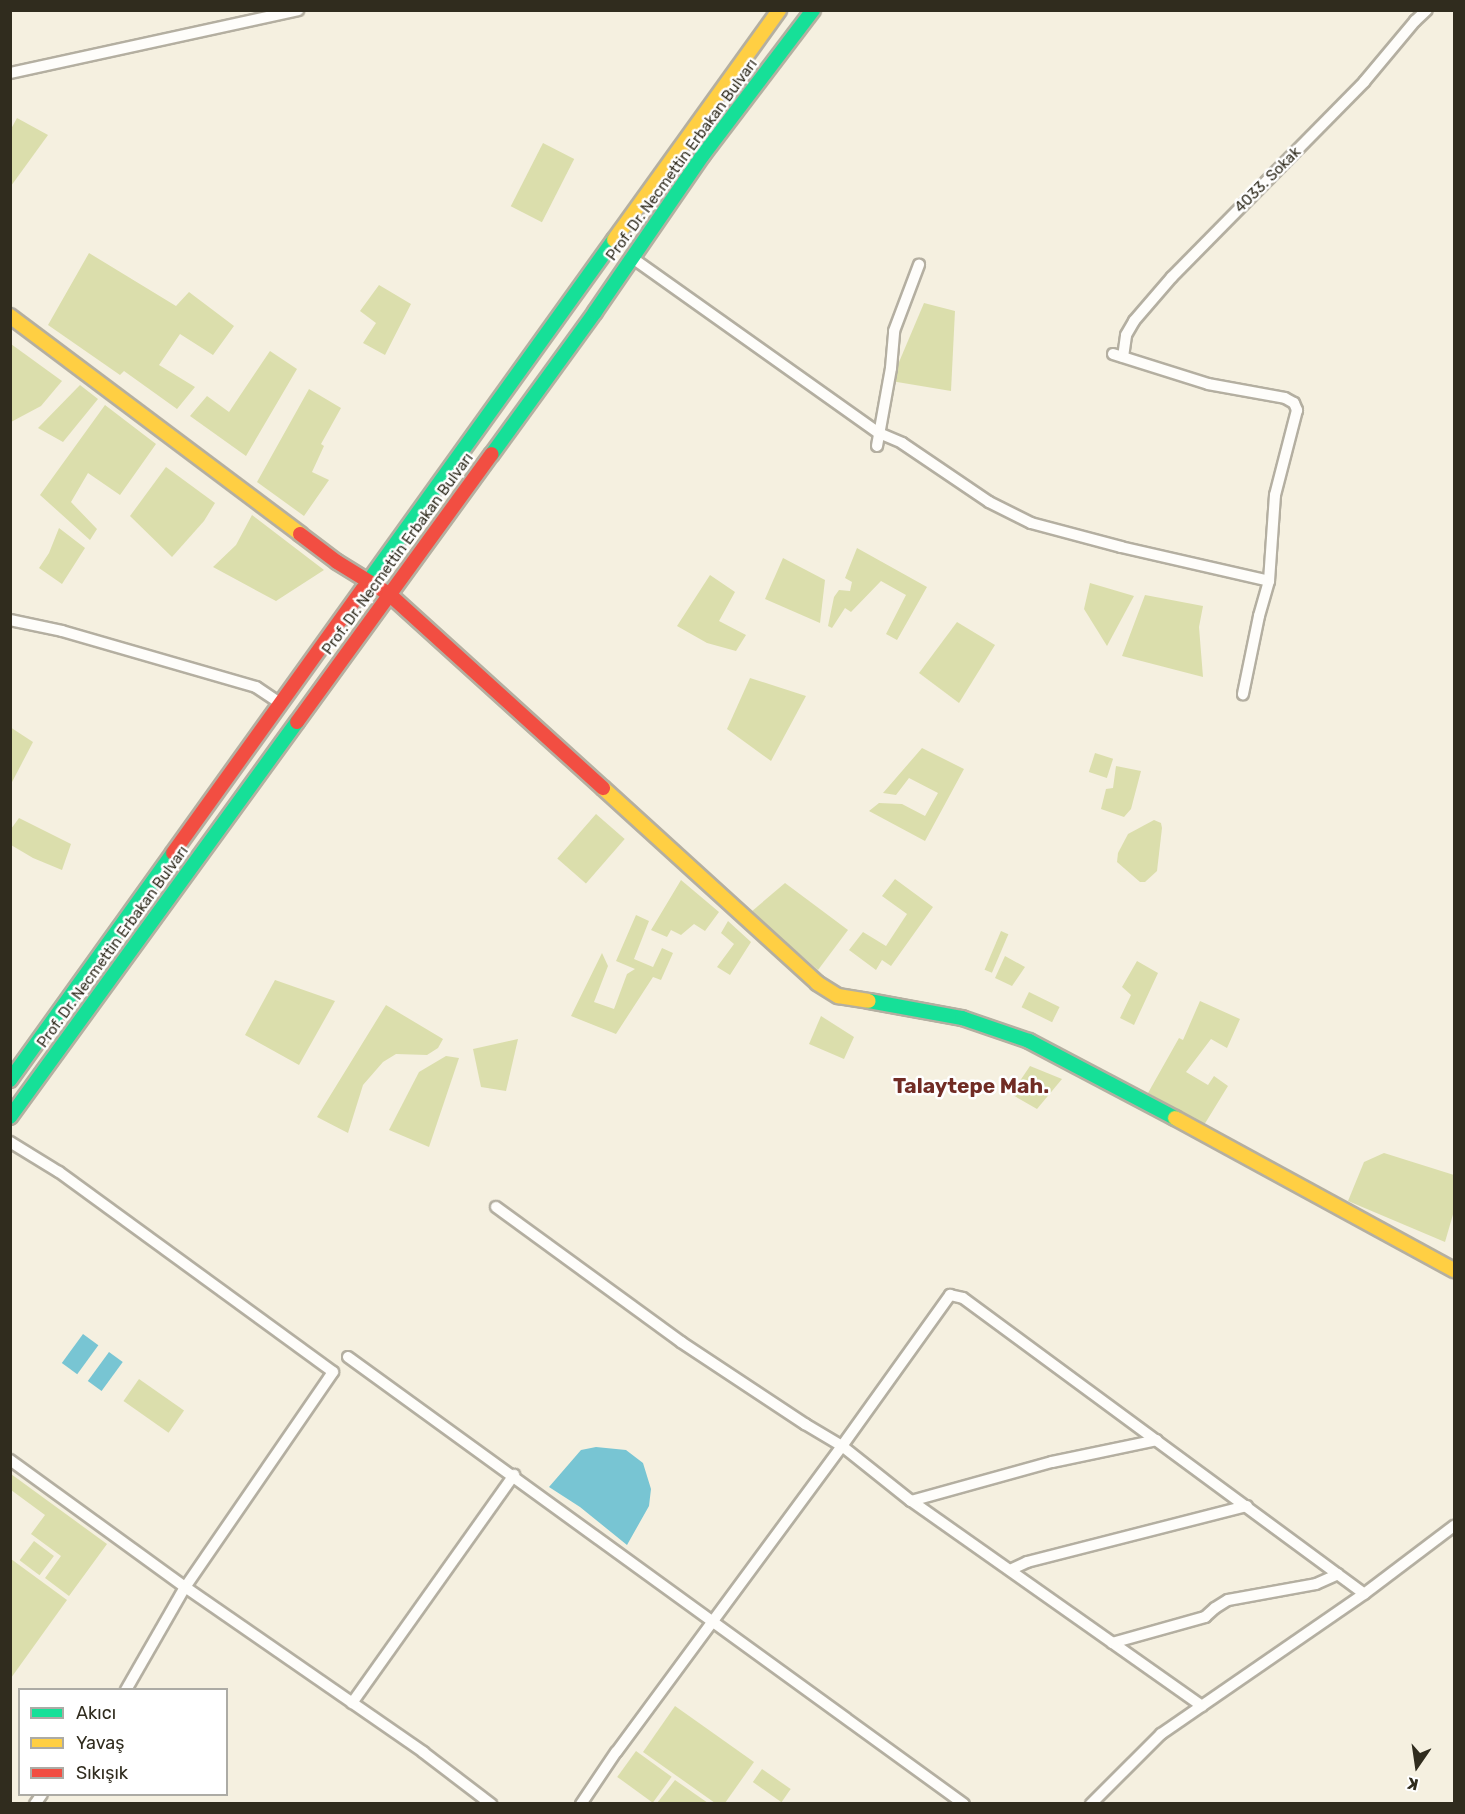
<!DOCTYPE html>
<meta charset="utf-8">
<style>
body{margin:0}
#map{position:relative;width:1465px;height:1814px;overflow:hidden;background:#f5f0e0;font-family:Rubik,sans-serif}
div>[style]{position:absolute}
.green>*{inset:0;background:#dbdeac;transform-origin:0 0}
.water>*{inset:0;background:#78c5d3;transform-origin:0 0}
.roads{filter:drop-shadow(2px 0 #b4afa1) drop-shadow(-2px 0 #b4afa1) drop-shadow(0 2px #b4afa1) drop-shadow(0 -2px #b4afa1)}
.street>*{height:10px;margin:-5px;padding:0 5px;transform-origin:5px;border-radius:5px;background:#fefdfa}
.fast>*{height:14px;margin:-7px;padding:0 7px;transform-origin:7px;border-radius:7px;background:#16e098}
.slow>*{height:14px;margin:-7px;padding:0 7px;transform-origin:7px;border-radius:7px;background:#ffcf43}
.jam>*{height:14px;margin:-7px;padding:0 7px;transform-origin:7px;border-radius:7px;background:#f24e42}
span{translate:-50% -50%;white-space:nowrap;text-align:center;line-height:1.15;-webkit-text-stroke:5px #fff;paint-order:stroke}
.street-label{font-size:15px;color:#302c1e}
.district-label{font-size:21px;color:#712c25;font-weight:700}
.frame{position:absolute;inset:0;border:12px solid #302c1e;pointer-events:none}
.legend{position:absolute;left:18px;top:1688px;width:210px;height:108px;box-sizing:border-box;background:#fff;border:2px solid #acaba5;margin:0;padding:8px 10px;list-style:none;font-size:18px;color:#302c1e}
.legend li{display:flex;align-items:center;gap:12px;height:30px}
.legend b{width:30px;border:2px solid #acaba5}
.north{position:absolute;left:1387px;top:1736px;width:60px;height:60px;-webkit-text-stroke:4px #fff;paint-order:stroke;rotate:193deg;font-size:16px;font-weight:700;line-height:24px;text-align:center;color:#302c1e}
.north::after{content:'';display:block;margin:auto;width:21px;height:27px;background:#302c1e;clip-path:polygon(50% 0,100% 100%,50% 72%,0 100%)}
</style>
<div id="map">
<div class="green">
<i style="clip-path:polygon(17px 118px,48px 135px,11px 186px,11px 129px)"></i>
<i style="left:543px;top:143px;width:35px;height:71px;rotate:27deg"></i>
<i style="clip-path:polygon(89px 253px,176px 306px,189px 292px,234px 326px,213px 355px,180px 334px,159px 365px,195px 387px,177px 409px,124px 371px,120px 375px,48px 325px)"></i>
<i style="clip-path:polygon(379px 285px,411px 304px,385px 355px,363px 343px,376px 323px,360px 311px)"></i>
<i style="clip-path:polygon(924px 303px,955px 311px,951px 391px,891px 381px)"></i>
<i style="clip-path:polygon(11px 344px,62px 381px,41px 406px,11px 422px)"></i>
<i style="clip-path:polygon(270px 351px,297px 369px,246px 456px,190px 416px,207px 396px,229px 412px)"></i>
<i style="clip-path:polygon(80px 385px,98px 399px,63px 442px,38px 428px)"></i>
<i style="clip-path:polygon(309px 389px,341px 408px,321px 444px,324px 446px,312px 472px,329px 480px,304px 516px,257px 482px)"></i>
<i style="clip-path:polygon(105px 405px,156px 444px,120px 495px,88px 473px,71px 502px,97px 529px,90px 540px,40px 495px)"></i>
<i style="clip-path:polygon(166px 467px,215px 503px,204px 521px,172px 557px,130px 516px)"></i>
<i style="clip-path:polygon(252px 515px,324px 570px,276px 601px,213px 567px,236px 545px)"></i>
<i style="clip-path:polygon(59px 528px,85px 548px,62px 584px,39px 568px,49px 553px)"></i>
<i style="clip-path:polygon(857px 548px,927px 587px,897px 640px,886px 634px,906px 595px,881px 581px,851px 612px,845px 608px,832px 628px,828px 626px,834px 597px,839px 590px,850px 591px,852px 582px,845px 578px)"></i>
<i style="clip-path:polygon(783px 558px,825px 580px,820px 623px,765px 599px)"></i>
<i style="clip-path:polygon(710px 575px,735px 592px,719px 621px,746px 635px,736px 651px,707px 643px,677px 626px)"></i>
<i style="clip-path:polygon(1090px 583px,1134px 596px,1107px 646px,1084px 609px)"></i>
<i style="clip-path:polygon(1145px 595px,1203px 606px,1199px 627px,1203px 677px,1122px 656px)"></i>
<i style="clip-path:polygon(957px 622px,995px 645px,959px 703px,919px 673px)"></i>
<i style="clip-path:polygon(750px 678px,806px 696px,771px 761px,727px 729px)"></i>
<i style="clip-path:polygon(10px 727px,33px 742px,11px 784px,10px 784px)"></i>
<i style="clip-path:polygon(922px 748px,964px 769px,925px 841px,869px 811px,879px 803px,902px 804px,925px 816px,938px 793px,909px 778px,896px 795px,883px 793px)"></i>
<i style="left:1095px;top:753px;width:19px;height:20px;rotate:18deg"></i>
<i style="clip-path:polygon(1116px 766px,1141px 771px,1131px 809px,1124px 817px,1101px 809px,1106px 789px,1113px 788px)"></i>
<i style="left:596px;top:814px;width:38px;height:59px;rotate:41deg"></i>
<i style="clip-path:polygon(19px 818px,71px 844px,62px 870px,33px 858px,11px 845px,11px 829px)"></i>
<i style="clip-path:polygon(1154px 820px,1161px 823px,1162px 828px,1157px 871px,1145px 882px,1140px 882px,1117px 862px,1118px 853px,1128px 834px)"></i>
<i style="clip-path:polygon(895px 879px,933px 907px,891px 966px,882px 960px,876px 970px,849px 950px,863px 932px,886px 946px,907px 914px,882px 896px)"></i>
<i style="clip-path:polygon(681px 880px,719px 912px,705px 931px,694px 924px,681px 935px,671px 930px,667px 937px,651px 930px)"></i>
<i style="clip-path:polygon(785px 883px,848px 930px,818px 970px,751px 912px)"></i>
<i style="clip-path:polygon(636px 915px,649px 921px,634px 959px,653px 967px,662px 948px,673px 953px,661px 980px,653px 977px,616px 1034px,571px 1016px,602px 953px,608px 966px,594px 1002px,614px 1009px,627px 974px,635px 969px,616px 961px)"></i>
<i style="clip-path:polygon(728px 921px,751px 942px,730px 975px,717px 967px,734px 944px,721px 933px)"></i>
<i style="left:1001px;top:931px;width:8px;height:42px;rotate:23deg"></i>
<i style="clip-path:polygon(1005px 956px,1025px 967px,1012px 986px,995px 978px)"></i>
<i style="clip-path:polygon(1137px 961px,1158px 973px,1134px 1025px,1120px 1018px,1131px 995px,1122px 987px)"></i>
<i style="clip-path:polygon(275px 980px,335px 1001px,299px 1065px,245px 1035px)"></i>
<i style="left:1029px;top:992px;width:34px;height:17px;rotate:26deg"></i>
<i style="clip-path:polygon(1200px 1001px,1240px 1019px,1227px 1048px,1211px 1039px,1186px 1072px,1208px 1085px,1214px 1076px,1228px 1086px,1204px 1125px,1148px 1093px,1179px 1038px,1183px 1040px)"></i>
<i style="clip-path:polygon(386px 1005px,443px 1039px,438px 1048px,427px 1055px,396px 1054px,383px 1062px,363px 1085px,348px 1133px,317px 1117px)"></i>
<i style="clip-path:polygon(821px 1016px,854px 1037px,844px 1059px,809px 1044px)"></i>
<i style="clip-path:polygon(518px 1039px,506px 1091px,481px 1087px,473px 1049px)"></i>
<i style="clip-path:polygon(446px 1056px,459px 1058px,429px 1147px,389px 1130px,419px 1072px)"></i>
<i style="clip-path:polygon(1030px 1066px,1062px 1079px,1037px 1109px,1011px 1094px)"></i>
<i style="clip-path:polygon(1384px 1153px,1454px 1175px,1454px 1211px,1445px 1242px,1348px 1201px,1364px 1162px)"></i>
<i style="left:139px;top:1379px;width:55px;height:27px;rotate:35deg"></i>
<i style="clip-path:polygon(11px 1474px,107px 1544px,69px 1596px,45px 1578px,61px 1556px,31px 1534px,45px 1515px,11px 1490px)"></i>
<i style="left:34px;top:1541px;width:25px;height:24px;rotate:37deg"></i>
<i style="clip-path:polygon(11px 1559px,67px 1600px,11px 1678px)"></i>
<i style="clip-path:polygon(675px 1706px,754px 1762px,725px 1803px,715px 1803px,643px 1752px)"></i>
<i style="left:636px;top:1751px;width:44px;height:32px;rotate:36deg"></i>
<i style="left:762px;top:1769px;width:35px;height:16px;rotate:35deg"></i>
<i style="clip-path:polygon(675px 1780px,708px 1803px,657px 1803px)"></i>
</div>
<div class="water">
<i style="left:83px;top:1334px;width:19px;height:36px;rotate:36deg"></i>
<i style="left:109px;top:1352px;width:17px;height:36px;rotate:36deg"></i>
<i style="clip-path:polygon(596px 1447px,626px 1450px,643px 1463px,651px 1489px,649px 1506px,627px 1545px,580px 1507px,549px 1487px,581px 1450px)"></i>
</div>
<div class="roads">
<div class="street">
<i style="left:10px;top:73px;width:295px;rotate:-12.3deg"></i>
<i style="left:631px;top:257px;width:304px;rotate:35.4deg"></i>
<i style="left:879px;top:433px;width:25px;rotate:23deg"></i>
<i style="left:902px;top:443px;width:105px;rotate:34.1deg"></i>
<i style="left:989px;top:502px;width:47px;rotate:26.6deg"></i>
<i style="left:1031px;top:523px;width:93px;rotate:14.9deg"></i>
<i style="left:1121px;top:547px;width:152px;rotate:12.9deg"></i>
<i style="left:1113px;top:354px;width:100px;rotate:17.5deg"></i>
<i style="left:1208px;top:384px;width:78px;rotate:10.3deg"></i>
<i style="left:1285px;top:398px;width:10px;rotate:29deg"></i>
<i style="left:1294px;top:403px;width:8px;rotate:67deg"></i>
<i style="left:1297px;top:410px;width:88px;rotate:104.5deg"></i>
<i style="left:1275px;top:495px;width:86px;rotate:94deg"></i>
<i style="left:1269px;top:581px;width:36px;rotate:106deg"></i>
<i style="left:1259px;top:616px;width:80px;rotate:101.6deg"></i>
<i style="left:1123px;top:357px;width:22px;rotate:-82deg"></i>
<i style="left:1126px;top:335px;width:16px;rotate:-60deg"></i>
<i style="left:1134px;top:321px;width:58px;rotate:-49.2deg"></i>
<i style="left:1172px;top:277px;width:274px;rotate:-45.4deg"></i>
<i style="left:1364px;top:82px;width:80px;rotate:-50.1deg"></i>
<i style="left:1415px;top:21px;width:16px;rotate:-43deg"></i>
<i style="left:877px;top:446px;width:79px;rotate:-79.8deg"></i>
<i style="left:891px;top:368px;width:37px;rotate:-85deg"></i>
<i style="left:894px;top:331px;width:71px;rotate:-69.3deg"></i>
<i style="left:10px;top:620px;width:53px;rotate:11.9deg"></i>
<i style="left:62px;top:631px;width:202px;rotate:16.1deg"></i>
<i style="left:256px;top:687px;width:29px;rotate:34deg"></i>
<i style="left:10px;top:1142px;width:57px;rotate:31.5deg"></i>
<i style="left:59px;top:1172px;width:339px;rotate:36.1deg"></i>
<i style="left:333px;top:1372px;width:261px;rotate:124.5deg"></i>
<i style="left:185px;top:1587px;width:119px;rotate:119.8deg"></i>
<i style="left:496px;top:1207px;width:229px;rotate:36.1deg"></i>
<i style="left:681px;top:1342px;width:149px;rotate:33.5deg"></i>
<i style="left:805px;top:1424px;width:43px;rotate:30.7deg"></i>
<i style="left:842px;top:1446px;width:380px;rotate:126.4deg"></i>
<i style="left:616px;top:1752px;width:63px;rotate:123.9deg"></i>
<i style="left:348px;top:1357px;width:761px;rotate:35.97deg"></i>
<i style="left:10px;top:1460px;width:216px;rotate:36deg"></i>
<i style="left:185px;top:1587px;width:290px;rotate:34.7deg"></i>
<i style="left:423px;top:1752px;width:86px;rotate:37.4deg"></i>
<i style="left:911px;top:1501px;width:146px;rotate:-15.5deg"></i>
<i style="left:1052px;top:1462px;width:107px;rotate:-11.8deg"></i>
<i style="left:1010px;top:1570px;width:19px;rotate:-25deg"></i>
<i style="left:1027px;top:1562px;width:227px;rotate:-14.3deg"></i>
<i style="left:1112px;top:1643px;width:97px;rotate:-15.6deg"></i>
<i style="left:1205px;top:1617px;width:13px;rotate:-42deg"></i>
<i style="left:1215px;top:1608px;width:15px;rotate:-32deg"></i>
<i style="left:1228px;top:1600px;width:89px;rotate:-10.3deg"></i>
<i style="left:1316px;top:1584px;width:24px;rotate:-24deg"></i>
<i style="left:352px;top:1703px;width:280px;rotate:-54.6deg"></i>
<i style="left:1202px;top:1706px;width:356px;rotate:-144.8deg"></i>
<i style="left:911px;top:1501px;width:88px;rotate:-141.4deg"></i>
<i style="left:842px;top:1446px;width:186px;rotate:-54.4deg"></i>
<i style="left:950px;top:1295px;width:13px;rotate:13deg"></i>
<i style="left:963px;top:1298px;width:498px;rotate:36.4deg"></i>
<i style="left:35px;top:1804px;width:12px;rotate:-55deg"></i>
<i style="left:1091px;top:1804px;width:99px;rotate:-45deg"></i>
<i style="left:1161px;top:1734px;width:247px;rotate:-34.6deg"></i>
<i style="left:1364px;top:1594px;width:113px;rotate:-37.1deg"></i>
</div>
<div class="fast">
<i style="left:492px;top:454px;width:175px;rotate:-54deg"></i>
<i style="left:595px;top:312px;width:191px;rotate:-55.5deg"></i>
<i style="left:703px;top:155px;width:182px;rotate:-52.8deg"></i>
<i style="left:363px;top:589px;width:430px;rotate:-54.3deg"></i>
<i style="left:869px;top:1001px;width:95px;rotate:10.4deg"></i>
<i style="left:962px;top:1018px;width:71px;rotate:18.9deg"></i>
<i style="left:1029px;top:1041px;width:165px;rotate:27.8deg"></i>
<i style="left:10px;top:1080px;width:279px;rotate:-54.3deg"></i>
<i style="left:10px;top:1117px;width:488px;rotate:-54deg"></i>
</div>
<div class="slow">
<i style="left:614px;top:240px;width:283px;rotate:-54.3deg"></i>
<i style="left:10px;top:316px;width:363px;rotate:36.9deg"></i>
<i style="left:603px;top:788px;width:290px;rotate:42.3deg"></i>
<i style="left:817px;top:983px;width:25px;rotate:32deg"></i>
<i style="left:838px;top:996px;width:31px;rotate:9deg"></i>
<i style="left:1175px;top:1118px;width:318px;rotate:28.6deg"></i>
</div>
<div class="jam">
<i style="left:300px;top:534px;width:46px;rotate:37.1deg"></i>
<i style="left:337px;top:562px;width:61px;rotate:31.6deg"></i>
<i style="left:389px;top:594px;width:289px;rotate:42.2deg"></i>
<i style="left:297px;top:722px;width:331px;rotate:-54deg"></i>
<i style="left:173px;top:853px;width:325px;rotate:-54.3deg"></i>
</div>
</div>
<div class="street-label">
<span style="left:682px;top:160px;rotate:-54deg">Prof. Dr. Necmettin Erbakan Bulvarı</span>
<span style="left:1268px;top:180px;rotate:-45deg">4033. Sokak</span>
<span style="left:398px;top:554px;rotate:-54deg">Prof. Dr. Necmettin Erbakan Bulvarı</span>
<span style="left:113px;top:947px;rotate:-54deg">Prof. Dr. Necmettin Erbakan Bulvarı</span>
</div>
<div class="district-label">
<span style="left:971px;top:1086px">Talaytepe Mah.</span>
</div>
<div class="frame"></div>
<ul class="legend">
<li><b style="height:8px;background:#16e098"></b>Akıcı</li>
<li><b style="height:8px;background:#ffcf43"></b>Yavaş</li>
<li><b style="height:8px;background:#f24e42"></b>Sıkışık</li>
</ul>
<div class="north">K</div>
</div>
